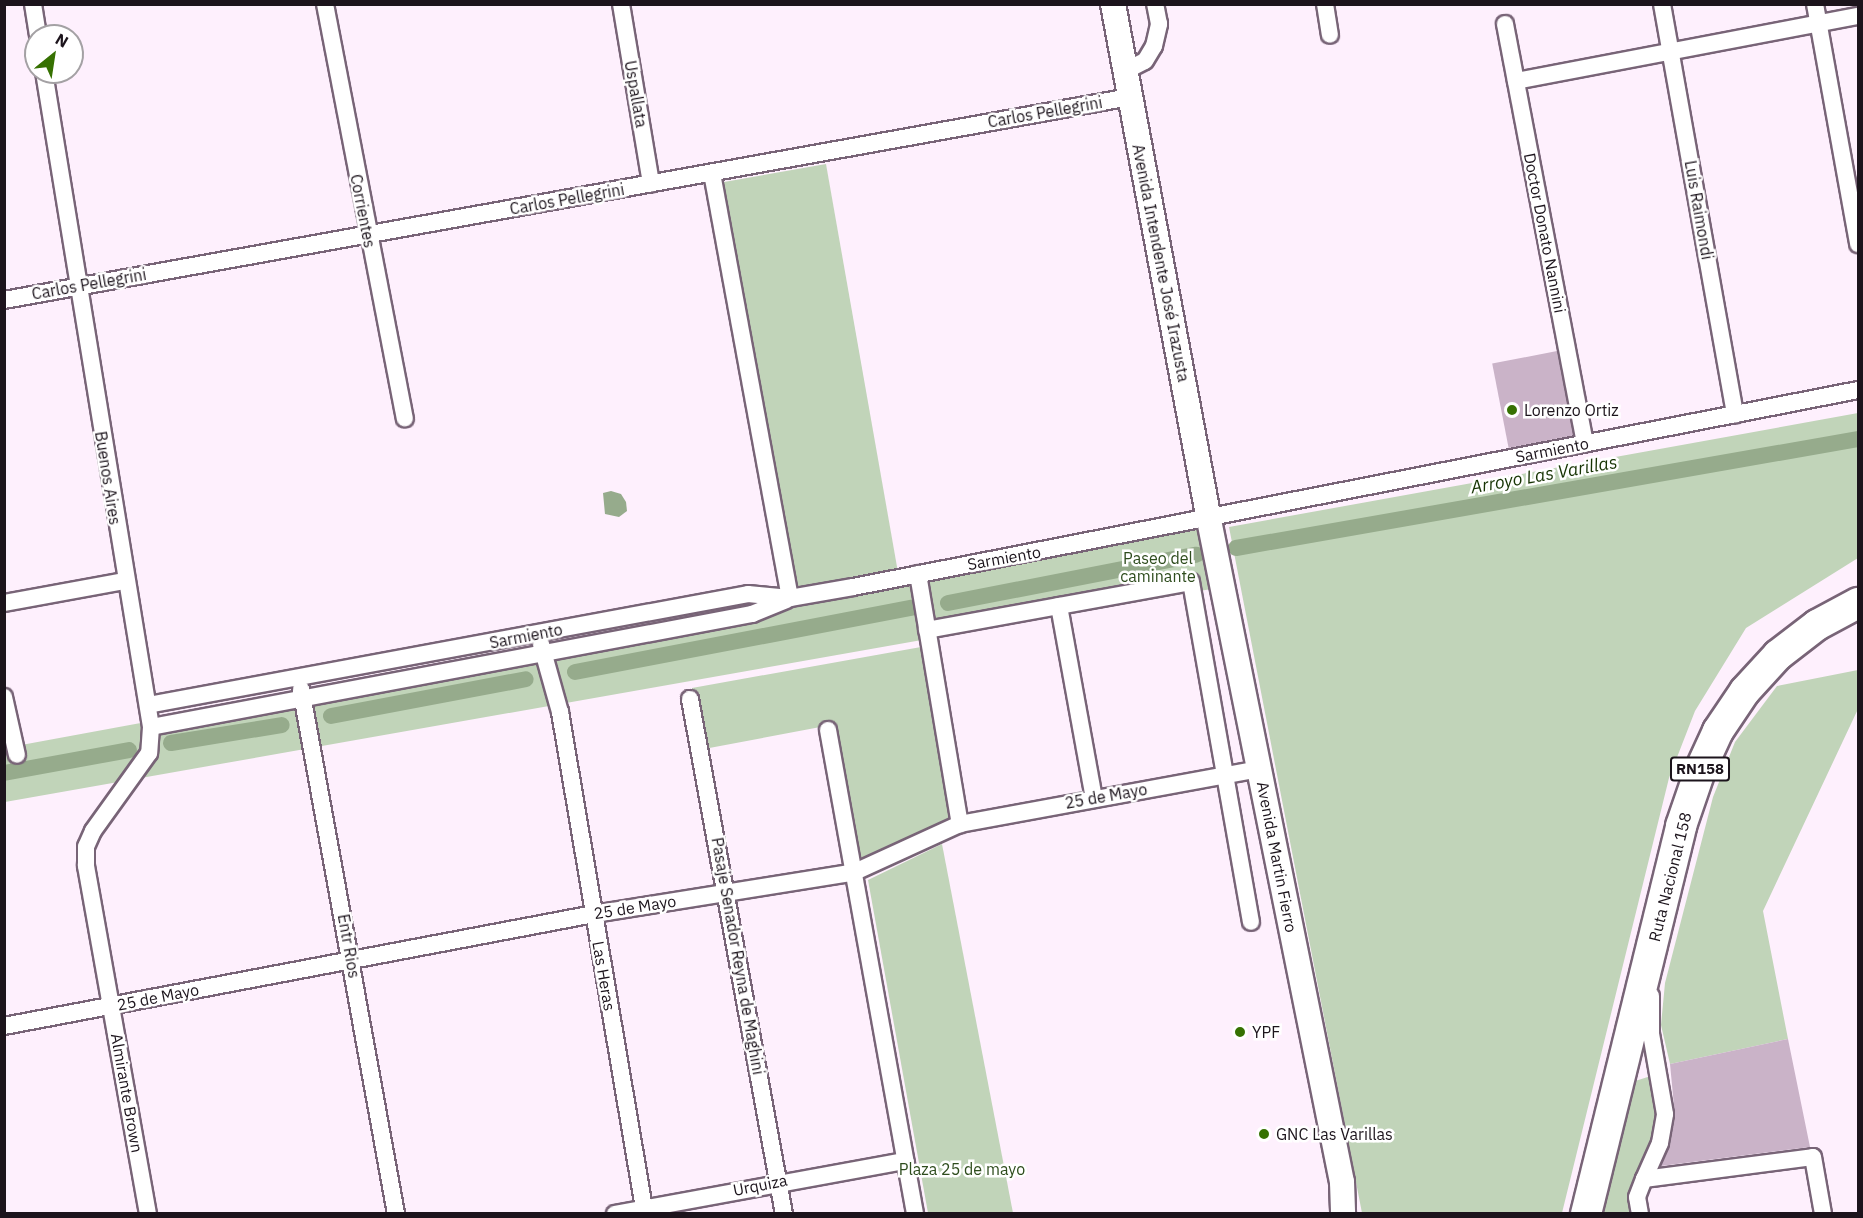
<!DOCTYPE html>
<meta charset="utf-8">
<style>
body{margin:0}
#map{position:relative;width:1863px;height:1218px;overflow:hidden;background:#fef0fd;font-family:"IBM Plex Sans",sans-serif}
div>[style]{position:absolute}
.green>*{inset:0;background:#c1d4b9;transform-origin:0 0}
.water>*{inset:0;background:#96ab8c}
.canal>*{height:16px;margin:-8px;padding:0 8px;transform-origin:8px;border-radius:8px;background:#96ab8c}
.building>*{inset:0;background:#cab3c8;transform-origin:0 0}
.roads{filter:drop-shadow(2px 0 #786477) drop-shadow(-2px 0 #786477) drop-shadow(0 2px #786477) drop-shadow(0 -2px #786477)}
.street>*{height:16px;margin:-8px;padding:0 8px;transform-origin:8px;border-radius:8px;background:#fff}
.secondary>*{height:24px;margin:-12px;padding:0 12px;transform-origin:12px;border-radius:12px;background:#fff}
.highway>*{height:30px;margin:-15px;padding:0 15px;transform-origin:15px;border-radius:15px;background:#fff}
.dots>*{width:16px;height:16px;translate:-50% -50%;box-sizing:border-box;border:3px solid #fff;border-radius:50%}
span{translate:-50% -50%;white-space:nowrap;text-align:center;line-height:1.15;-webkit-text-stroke:5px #fff;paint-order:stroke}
.shield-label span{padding:2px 4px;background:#fff;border:2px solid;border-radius:4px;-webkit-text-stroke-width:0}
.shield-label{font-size:15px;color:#1c141c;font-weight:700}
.street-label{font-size:16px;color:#1c141c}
.poi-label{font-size:16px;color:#1c141c}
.left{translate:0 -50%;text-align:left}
.park-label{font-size:16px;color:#2e4c1d}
.water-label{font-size:18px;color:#163303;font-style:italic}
.frame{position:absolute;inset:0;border:6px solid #1c141c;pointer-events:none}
.north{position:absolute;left:24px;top:24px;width:60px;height:60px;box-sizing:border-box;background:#fff;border:2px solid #a4a1a4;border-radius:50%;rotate:30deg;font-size:16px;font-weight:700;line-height:24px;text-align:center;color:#1c141c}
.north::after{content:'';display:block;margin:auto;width:21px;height:27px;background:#367102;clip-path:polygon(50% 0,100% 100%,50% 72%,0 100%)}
</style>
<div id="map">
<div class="green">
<i style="left:826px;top:164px;width:414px;height:105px;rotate:80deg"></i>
<i style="clip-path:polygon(1858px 413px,1858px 558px,1746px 628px,1695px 711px,1669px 778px,1562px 1213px,1362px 1213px,1229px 527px)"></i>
<i style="clip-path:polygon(1200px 528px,1211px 589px,5px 802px,5px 748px)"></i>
<i style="clip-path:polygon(921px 647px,951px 818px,859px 864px,831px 725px,704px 749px,692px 688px)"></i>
<i style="clip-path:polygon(1858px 670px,1858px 709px,1763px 911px,1788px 1039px,1670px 1064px,1661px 1025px,1665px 983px,1713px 797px,1735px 742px,1777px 686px)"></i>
<i style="clip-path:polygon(942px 844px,1013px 1213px,928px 1213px,868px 880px)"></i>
<i style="clip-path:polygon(1654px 1075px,1659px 1102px,1657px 1130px,1632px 1213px,1601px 1214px,1632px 1082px)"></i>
</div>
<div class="water">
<i style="clip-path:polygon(611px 491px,621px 494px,626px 502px,627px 511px,619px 517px,605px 514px,603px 493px)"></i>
</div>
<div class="canal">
<i style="left:1236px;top:548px;width:631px;rotate:-9.94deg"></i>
<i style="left:948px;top:603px;width:253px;rotate:-11deg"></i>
<i style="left:575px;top:672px;width:343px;rotate:-10.8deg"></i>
<i style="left:331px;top:716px;width:198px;rotate:-10.7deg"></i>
<i style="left:171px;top:743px;width:112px;rotate:-9.2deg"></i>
<i style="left:4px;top:773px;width:127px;rotate:-10.4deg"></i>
</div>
<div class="building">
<i style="left:1557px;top:351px;width:86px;height:66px;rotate:79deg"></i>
<i style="clip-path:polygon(1788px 1039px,1810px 1147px,1661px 1166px,1670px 1145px,1675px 1116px,1670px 1064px)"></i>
</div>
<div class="roads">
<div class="street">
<i style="left:33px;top:4px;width:32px;rotate:81deg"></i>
<i style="left:325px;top:4px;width:422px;rotate:79.1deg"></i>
<i style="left:621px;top:4px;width:182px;rotate:80.5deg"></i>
<i style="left:1325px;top:4px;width:31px;rotate:81deg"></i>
<i style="left:1662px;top:4px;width:417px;rotate:79.9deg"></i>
<i style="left:1815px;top:4px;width:244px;rotate:79.8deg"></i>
<i style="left:1505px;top:24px;width:427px;rotate:79.2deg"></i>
<i style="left:1125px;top:71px;width:22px;rotate:-27deg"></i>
<i style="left:1145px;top:61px;width:17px;rotate:-59deg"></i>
<i style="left:1154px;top:46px;width:23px;rotate:-77deg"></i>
<i style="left:1159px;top:24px;width:20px;rotate:-101deg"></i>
<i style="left:44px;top:72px;width:664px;rotate:80.72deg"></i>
<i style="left:151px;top:727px;width:26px;rotate:94deg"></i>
<i style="left:149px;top:753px;width:96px;rotate:125.7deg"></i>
<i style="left:93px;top:831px;width:17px;rotate:114deg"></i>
<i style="left:86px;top:847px;width:19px;rotate:90deg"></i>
<i style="left:86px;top:866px;width:353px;rotate:79.9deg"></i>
<i style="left:1516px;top:81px;width:348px;rotate:-10.8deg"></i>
<i style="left:712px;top:173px;width:432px;rotate:79.6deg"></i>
<i style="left:4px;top:300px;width:1144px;rotate:-10.22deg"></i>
<i style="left:918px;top:574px;width:254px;rotate:80.5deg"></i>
<i style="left:4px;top:603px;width:122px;rotate:-10.4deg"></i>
<i style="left:1059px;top:606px;width:195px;rotate:79.7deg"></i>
<i style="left:927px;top:630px;width:268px;rotate:-10.3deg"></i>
<i style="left:1191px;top:582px;width:345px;rotate:80deg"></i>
<i style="left:541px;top:644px;width:71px;rotate:74.4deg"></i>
<i style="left:560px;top:712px;width:509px;rotate:80.39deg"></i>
<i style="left:301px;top:689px;width:534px;rotate:79.74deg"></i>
<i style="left:4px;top:697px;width:59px;rotate:77.4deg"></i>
<i style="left:690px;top:699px;width:524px;rotate:79.66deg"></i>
<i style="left:148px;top:705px;width:610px;rotate:-10.48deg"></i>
<i style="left:748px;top:594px;width:42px;rotate:5.4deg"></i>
<i style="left:790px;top:598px;width:64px;rotate:-9.9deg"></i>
<i style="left:853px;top:587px;width:1024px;rotate:-11.09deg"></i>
<i style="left:151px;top:727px;width:612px;rotate:-10.65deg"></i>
<i style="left:752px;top:614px;width:37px;rotate:-22deg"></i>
<i style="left:828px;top:730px;width:492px;rotate:79.8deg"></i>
<i style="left:4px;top:1026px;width:601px;rotate:-10.75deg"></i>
<i style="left:594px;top:914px;width:264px;rotate:-9.1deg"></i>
<i style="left:855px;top:872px;width:115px;rotate:-24.6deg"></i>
<i style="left:960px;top:824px;width:304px;rotate:-10.4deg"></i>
<i style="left:1644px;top:1179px;width:39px;rotate:-66deg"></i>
<i style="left:1660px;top:1143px;width:29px;rotate:-80deg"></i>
<i style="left:1665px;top:1114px;width:81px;rotate:-99.9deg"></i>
<i style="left:1651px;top:1034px;width:38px;rotate:-90deg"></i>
<i style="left:615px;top:1214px;width:295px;rotate:-10.4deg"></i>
<i style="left:1640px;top:1214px;width:17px;rotate:-100deg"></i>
<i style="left:1637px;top:1197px;width:19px;rotate:-69deg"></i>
<i style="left:1644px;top:1179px;width:170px;rotate:-7.4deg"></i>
<i style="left:1813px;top:1157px;width:58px;rotate:80deg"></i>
</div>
<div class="secondary">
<i style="left:1113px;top:4px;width:525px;rotate:79.46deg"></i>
<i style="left:1209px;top:520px;width:675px;rotate:78.64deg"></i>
<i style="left:1342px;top:1182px;width:32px;rotate:88deg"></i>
</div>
<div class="highway">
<i style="left:1586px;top:1214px;width:399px;rotate:-76.2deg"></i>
<i style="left:1681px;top:826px;width:61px;rotate:-71deg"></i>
<i style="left:1701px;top:768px;width:41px;rotate:-65.3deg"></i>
<i style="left:1718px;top:731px;width:48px;rotate:-56deg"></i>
<i style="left:1745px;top:691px;width:49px;rotate:-47.5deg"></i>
<i style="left:1778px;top:655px;width:49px;rotate:-37.6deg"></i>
<i style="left:1817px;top:625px;width:47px;rotate:-28.2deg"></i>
</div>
</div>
<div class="dots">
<i style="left:1512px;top:410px;background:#367102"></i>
<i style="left:1240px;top:1032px;background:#367102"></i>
<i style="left:1264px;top:1134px;background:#367102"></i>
</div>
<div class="shield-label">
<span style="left:1700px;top:769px">RN158</span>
</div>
<div class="street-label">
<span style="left:636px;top:94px;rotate:80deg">Uspallata</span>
<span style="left:1045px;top:112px;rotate:-10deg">Carlos Pellegrini</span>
<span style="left:567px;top:199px;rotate:-10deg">Carlos Pellegrini</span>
<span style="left:1699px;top:210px;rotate:80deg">Luis Raimondi</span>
<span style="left:363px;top:211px;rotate:79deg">Corrientes</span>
<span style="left:1545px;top:233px;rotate:79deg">Doctor Donato Nannini</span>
<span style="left:1161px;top:263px;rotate:79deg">Avenida Intendente José Irazusta</span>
<span style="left:89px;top:284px;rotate:-10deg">Carlos Pellegrini</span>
<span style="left:1552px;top:450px;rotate:-11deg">Sarmiento</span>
<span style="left:108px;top:478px;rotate:81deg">Buenos Aires</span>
<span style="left:1004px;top:558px;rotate:-10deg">Sarmiento</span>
<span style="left:526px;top:636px;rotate:-11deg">Sarmiento</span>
<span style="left:1106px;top:796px;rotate:-10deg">25 de Mayo</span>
<span style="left:1277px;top:857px;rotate:79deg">Avenida Martin Fierro</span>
<span style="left:1670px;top:877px;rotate:-76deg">Ruta Nacional 158</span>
<span style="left:635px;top:907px;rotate:-9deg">25 de Mayo</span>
<span style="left:349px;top:946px;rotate:80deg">Entr Rios</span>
<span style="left:738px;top:956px;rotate:80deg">Pasaje Senador Reyna de Maghini</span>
<span style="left:604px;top:976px;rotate:80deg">Las Heras</span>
<span style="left:158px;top:997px;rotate:-11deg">25 de Mayo</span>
<span style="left:127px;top:1093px;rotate:80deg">Almirante Brown</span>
<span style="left:760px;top:1185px;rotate:-11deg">Urquiza</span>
</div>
<div class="poi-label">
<span class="left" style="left:1524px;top:410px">Lorenzo Ortiz</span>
<span class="left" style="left:1252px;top:1032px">YPF</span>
<span class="left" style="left:1276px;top:1134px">GNC Las Varillas</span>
</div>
<div class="park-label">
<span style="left:1158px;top:567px">Paseo del<br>caminante</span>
<span style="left:962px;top:1169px">Plaza 25 de mayo</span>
</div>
<div class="water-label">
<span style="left:1544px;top:475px;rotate:-10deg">Arroyo Las Varillas</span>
</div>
<div class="frame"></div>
<div class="north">N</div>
</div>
